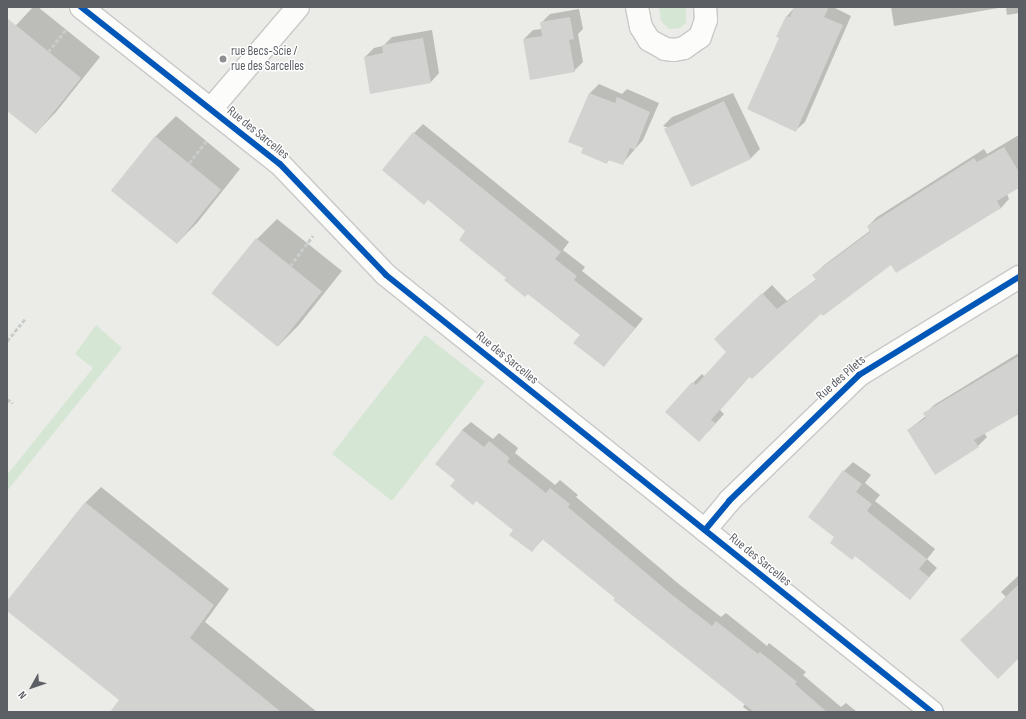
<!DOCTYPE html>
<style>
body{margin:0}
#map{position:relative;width:1026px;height:719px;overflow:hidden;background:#ebebe7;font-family:"Sofia Sans Condensed",sans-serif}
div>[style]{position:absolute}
.green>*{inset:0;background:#d5e6d4;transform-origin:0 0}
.shadow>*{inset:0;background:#0003}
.building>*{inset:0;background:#d2d2d0;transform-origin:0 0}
.path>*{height:2.5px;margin-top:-1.25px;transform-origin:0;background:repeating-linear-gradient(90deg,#c8ccca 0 4px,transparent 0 6px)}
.roads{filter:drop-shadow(1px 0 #c8c9c8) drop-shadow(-1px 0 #c8c9c8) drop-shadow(0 1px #c8c9c8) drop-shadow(0 -1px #c8c9c8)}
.minor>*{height:22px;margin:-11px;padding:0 11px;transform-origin:11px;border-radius:11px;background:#fcfcfb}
.cycleway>*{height:6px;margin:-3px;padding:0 3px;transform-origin:3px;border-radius:3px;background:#0057b8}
.dots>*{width:11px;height:11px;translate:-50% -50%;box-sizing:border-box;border:2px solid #fff;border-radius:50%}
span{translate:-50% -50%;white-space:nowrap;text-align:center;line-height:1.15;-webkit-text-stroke:3px #fff;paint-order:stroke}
.poi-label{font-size:13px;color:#5c5f64}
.left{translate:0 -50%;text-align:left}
.street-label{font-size:13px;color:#5c5f64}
.frame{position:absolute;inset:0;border:8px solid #5c5f64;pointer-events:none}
.north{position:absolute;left:12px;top:667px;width:40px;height:40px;-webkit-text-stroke:3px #fff;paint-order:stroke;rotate:230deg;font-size:11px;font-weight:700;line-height:16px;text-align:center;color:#5c5f64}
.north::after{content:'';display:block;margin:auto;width:14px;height:18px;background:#5c5f64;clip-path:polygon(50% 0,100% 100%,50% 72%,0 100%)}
</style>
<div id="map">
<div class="green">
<i style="clip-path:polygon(659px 7px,686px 7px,686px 23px,680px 28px,669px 29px,661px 21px)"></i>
<i style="clip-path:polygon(96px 325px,122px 348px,7px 491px,7px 475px,93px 368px,75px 354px)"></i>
<i style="left:425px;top:335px;width:76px;height:151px;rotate:38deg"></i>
</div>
<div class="shadow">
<i style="clip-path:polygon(33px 7px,38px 7px,100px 57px,56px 112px,36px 133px,7px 109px,7px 35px)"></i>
<i style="clip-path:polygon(795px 7px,833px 7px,851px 16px,805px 122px,796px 130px,780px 38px,787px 16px)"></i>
<i style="clip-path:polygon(891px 7px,1004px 7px,894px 26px)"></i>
<i style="clip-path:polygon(1006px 7px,1019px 7px,1019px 13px,1007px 15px)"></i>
<i style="clip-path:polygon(579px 9px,583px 29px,578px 34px,583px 62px,574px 71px,524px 39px,533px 30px,542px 29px,541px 23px,550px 14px)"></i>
<i style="clip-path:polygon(432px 30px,439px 73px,431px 82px,365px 57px,374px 48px,383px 46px,392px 37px)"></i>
<i style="clip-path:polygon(599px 84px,622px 94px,627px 89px,659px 103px,643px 140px,622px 164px,610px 159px,606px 163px,585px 147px,570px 141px,590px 93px)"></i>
<i style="clip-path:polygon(733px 93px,760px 149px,751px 158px,663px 126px,672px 117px)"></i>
<i style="clip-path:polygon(176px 116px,240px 169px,197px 223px,177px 243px,112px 191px,156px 136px)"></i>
<i style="clip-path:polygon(423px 124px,569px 242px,563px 250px,585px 267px,582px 271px,643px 319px,604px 366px,581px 334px,507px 278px,467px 231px,414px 133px)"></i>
<i style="clip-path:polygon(1019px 135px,1019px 187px,1007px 194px,1009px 199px,1001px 208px,891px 264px,821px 312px,750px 376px,720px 410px,724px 414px,708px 432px,693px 383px,702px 374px,705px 377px,727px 352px,724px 331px,772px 285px,787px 301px,817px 279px,814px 275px,823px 266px,871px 230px,868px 226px,877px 217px,984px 149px,987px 154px)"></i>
<i style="clip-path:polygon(277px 219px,342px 271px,298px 326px,278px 346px,257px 239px)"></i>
<i style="clip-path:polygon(1019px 353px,1019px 412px,984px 433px,987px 437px,978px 446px,908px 430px,926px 416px,925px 414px,934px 405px)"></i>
<i style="clip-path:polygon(471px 422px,493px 439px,499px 433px,518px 448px,515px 453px,555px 485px,560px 480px,578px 495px,576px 497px,680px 585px,721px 617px,726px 613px,767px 646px,769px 643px,806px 672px,803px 675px,841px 707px,846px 703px,857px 712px,750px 712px,743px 707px,745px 704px,543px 539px,532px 551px,514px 530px,457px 480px,462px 430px)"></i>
<i style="clip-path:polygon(853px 462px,871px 475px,865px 483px,880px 495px,875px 501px,935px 549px,927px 559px,937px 568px,910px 599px,835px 537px,844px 471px)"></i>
<i style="clip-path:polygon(101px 487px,229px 589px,205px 622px,317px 712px,113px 712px,120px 700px,7px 609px,7px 602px,85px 503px)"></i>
<i style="clip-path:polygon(1019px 575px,1019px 656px,1006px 597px,1001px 592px)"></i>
</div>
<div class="building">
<i style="clip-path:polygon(794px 7px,829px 7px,824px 17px,843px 25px,796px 132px,747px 109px,779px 38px,776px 37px,786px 16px,790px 17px)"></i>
<i style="clip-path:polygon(570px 17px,574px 39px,569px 40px,575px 72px,530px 80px,523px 39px,542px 36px,540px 22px)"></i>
<i style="clip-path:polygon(7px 18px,81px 78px,36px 134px,7px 111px)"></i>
<i style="clip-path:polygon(423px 38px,431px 83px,370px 94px,364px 57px,383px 53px,382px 45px)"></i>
<i style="clip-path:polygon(589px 93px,615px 103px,617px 97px,650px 112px,635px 150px,630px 148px,623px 165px,608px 160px,607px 164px,581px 153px,583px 148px,568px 142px)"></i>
<i style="left:724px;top:101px;width:64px;height:66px;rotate:65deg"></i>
<i style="clip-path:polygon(413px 132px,561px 252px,555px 259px,577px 276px,574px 280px,635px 328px,604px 367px,573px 343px,580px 335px,528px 294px,525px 297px,504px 280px,506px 278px,459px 240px,465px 231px,428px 200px,424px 205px,382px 170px)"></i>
<i style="left:155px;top:136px;width:85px;height:70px;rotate:39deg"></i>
<i style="clip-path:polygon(1004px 147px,1019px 172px,1019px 188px,997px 201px,1001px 208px,896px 273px,891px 265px,823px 316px,821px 314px,752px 379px,749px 377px,711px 420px,716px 423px,699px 442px,665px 412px,692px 382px,696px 385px,726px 352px,714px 339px,762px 293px,777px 309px,816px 280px,812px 275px,870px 232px,867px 226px,974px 158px,977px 162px)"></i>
<i style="left:256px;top:238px;width:85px;height:71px;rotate:39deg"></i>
<i style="clip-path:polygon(1019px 356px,1019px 414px,974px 440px,979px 447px,935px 475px,907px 430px,926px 418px,923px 413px)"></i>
<i style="clip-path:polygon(462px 430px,484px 447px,489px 441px,510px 458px,507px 462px,546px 493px,550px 488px,570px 504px,568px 507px,671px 594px,712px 626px,716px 621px,758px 654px,760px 652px,797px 682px,795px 684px,827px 712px,754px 712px,613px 600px,615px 598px,542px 539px,532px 552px,509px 535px,513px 530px,476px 501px,473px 505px,450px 486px,455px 480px,435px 464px)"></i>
<i style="clip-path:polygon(843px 470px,862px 484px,856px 492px,872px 504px,867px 511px,927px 559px,919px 569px,929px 577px,910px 600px,855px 556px,852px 560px,830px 543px,834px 537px,808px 517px)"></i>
<i style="clip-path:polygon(85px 502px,214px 605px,190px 638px,281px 712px,110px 712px,119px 700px,7px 611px,7px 601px)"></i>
<i style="clip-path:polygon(1019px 584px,1019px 658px,998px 679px,960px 640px)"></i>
</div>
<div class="path">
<i style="left:48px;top:52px;width:29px;rotate:-52deg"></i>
<i style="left:189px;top:163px;width:29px;rotate:-52deg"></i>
<i style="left:290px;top:266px;width:38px;rotate:-53deg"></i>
<i style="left:7px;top:341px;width:28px;rotate:-51deg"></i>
<i style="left:7px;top:399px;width:7px;rotate:34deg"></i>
</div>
<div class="roads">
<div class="minor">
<i style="left:81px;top:7px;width:253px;rotate:38.3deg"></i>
<i style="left:280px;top:164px;width:153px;rotate:46.3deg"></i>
<i style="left:386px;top:275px;width:699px;rotate:38.67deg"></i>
<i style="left:637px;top:7px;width:20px;rotate:79deg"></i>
<i style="left:641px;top:27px;width:15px;rotate:58deg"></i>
<i style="left:649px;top:40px;width:18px;rotate:29deg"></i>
<i style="left:665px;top:49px;width:9px;rotate:6deg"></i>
<i style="left:674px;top:50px;width:10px;rotate:-11deg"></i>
<i style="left:684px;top:48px;width:19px;rotate:-35deg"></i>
<i style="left:700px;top:37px;width:18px;rotate:-71deg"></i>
<i style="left:706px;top:20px;width:13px;rotate:-94deg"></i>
<i style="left:211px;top:109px;width:134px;rotate:-49.5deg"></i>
<i style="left:705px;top:530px;width:38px;rotate:-50deg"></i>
<i style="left:729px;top:501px;width:181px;rotate:-44.1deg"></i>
<i style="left:859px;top:375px;width:188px;rotate:-31.5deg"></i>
</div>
</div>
<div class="cycleway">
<i style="left:81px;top:7px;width:253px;rotate:38.3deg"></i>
<i style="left:280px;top:164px;width:153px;rotate:46.3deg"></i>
<i style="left:386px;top:275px;width:699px;rotate:38.67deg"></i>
<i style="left:705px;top:530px;width:38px;rotate:-50deg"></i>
<i style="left:729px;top:501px;width:181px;rotate:-44.1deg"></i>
<i style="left:859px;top:375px;width:188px;rotate:-31.5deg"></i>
</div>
<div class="dots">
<i style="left:223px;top:59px;background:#8e9092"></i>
</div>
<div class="poi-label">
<span class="left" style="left:231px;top:59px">rue Becs-Scie /<br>rue des Sarcelles</span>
</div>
<div class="street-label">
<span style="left:258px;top:133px;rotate:39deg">Rue des Sarcelles</span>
<span style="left:507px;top:358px;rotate:39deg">Rue des Sarcelles</span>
<span style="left:841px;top:378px;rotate:-41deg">Rue des Pilets</span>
<span style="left:760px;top:560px;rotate:39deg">Rue des Sarcelles</span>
</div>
<div class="frame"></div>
<div class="north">N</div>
</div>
